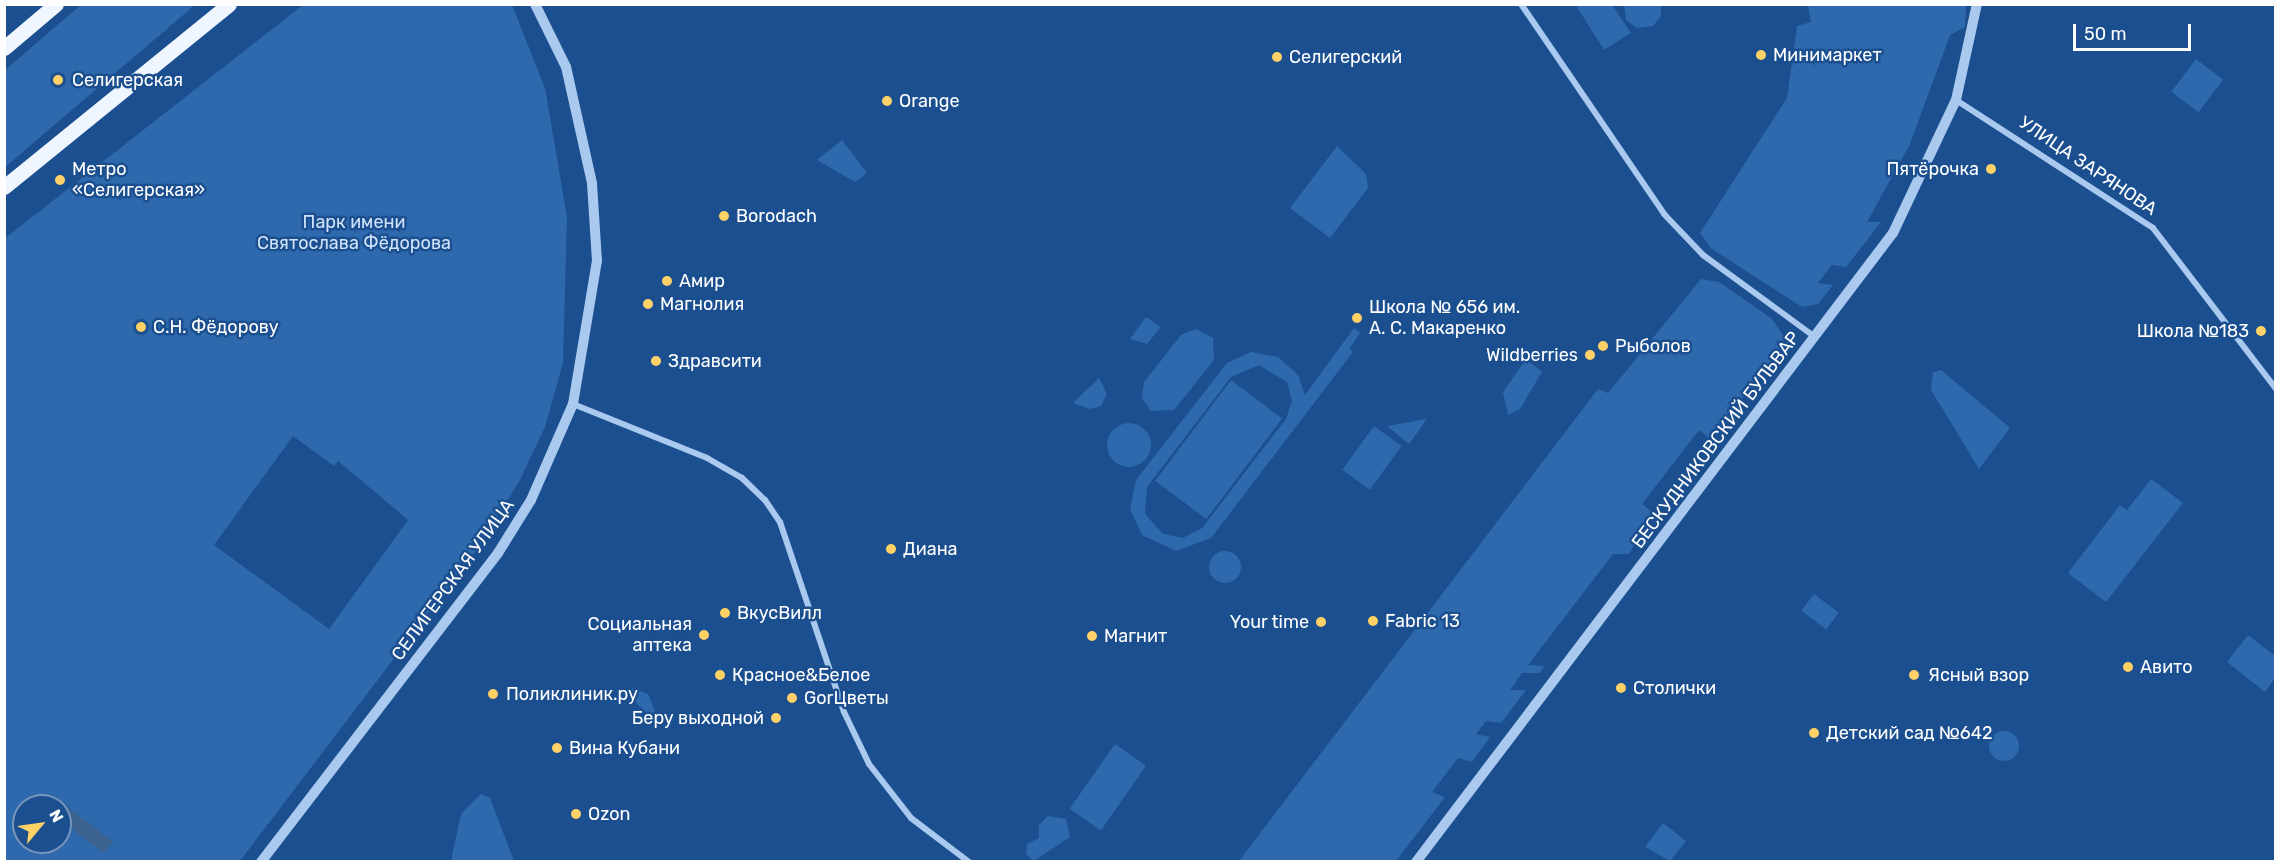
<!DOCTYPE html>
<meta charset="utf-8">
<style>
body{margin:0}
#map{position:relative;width:2280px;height:866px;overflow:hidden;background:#1b4f8f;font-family:Rubik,sans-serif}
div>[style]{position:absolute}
.green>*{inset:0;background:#2e69ad;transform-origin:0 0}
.round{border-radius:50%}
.water>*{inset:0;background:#3c6290}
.minor>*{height:6px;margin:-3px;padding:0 3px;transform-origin:3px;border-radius:3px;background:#a9c9ee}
.tertiary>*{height:10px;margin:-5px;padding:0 5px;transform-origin:5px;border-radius:5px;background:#a9c9ee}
.primary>*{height:15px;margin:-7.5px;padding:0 7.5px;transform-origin:7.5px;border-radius:7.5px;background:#f0f6ff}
.dots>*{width:16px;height:16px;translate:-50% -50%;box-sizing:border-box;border:3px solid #1b4f8f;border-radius:50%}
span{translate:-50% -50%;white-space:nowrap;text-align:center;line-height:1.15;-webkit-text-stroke:5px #1b4f8f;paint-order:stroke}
.poi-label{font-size:18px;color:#fff}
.left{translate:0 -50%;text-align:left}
.right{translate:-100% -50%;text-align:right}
.street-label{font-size:18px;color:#fff}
.park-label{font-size:18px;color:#cfe3fa}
.frame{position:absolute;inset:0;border:6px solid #fff;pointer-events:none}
.north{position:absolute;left:12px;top:794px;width:60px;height:60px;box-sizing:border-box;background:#1b4f8f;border:2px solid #7695bc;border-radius:50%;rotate:61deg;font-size:16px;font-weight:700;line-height:24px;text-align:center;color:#fff}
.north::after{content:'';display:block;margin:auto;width:21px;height:27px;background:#ffd166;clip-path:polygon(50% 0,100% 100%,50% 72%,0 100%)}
.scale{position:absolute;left:2073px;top:24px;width:118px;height:27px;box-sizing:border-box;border:3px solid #fff;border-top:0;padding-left:8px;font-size:18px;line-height:21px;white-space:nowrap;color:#fff;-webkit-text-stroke:4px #1b4f8f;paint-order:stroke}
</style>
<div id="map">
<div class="green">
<i style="clip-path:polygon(81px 5px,195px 5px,5px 167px,5px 70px)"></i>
<i style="clip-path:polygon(evenodd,303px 5px,512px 5px,545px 88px,567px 217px,563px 363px,545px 427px,519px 482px,475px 552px,240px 861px,5px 861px,4px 239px,303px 5px,293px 436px,334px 466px,338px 461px,408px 520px,329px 629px,214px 545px,293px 436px,303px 5px,24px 806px,60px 806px,60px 842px,24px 842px,24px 806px)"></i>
<i style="clip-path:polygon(1580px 5px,1612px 5px,1631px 33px,1604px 50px,1577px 7px)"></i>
<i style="clip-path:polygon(1624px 5px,1661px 5px,1661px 16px,1653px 26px,1637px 28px,1626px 20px)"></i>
<i style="clip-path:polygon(1808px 5px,1966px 5px,1965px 27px,1950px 35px,1910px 144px,1867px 222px,1881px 222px,1846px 267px,1832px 265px,1818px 283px,1833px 285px,1818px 304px,1802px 307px,1712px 249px,1700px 233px,1787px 98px,1797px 26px,1811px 22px)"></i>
<i style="left:2196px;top:59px;width:34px;height:41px;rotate:37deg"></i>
<i style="clip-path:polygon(842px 140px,867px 173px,855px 182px,817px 160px)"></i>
<i style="clip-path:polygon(1337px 146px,1366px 174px,1368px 188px,1330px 238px,1290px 208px)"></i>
<i style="clip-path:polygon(1701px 279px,1719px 282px,1771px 318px,1784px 336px,1783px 349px,1709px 438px,1699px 430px,1642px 504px,1653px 513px,1629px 554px,1613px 554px,1528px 665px,1544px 666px,1540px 673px,1522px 673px,1510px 690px,1526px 690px,1501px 723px,1486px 721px,1476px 734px,1490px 737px,1472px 762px,1458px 758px,1432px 792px,1445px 797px,1396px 861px,1239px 861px,1598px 389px,1608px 393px)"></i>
<i style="clip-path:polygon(1146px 317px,1161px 327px,1147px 344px,1130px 339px)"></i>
<i style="clip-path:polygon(evenodd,1354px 328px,1360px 333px,1349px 349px,1353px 352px,1211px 538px,1176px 551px,1142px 535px,1130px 509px,1136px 480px,1227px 363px,1251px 352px,1278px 357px,1298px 375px,1305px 395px,1354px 328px,1259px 365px,1287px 382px,1292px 401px,1286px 419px,1202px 528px,1183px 538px,1163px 534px,1145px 514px,1147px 487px,1231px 377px,1259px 365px)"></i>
<i style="clip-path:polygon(1196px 329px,1213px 338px,1214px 360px,1174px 410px,1151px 411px,1142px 398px,1144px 382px,1181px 335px)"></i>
<i style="clip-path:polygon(1526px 359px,1542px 372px,1520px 409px,1508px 415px,1503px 392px)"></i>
<i style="clip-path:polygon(1941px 370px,2010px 428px,1979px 469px,1931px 390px,1933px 372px)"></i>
<i style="clip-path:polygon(1099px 378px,1107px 394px,1101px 406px,1090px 409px,1073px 403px)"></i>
<i style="left:1231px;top:380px;width:64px;height:126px;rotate:37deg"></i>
<i style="clip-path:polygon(1427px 419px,1409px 444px,1387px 426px)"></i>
<i class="round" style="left:1107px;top:423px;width:44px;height:44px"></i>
<i style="left:1374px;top:426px;width:34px;height:54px;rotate:36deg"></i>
<i style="clip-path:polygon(2151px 479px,2183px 503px,2106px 602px,2068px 573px,2120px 505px,2127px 510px)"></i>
<i class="round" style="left:1209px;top:551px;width:32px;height:32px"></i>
<i style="left:1814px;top:594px;width:31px;height:21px;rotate:37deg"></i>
<i style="clip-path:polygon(2248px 635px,2275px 656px,2275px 678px,2265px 692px,2227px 662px)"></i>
<i style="clip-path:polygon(632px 688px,648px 694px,655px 711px,651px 719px,626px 691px)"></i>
<i class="round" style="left:1989px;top:731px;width:30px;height:30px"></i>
<i style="left:1115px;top:744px;width:38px;height:79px;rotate:35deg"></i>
<i style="clip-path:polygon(481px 794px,490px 798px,514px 861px,451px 861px,461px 814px)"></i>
<i style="clip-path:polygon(1048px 816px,1066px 819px,1070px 837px,1034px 861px,1026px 854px,1027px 844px,1039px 838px,1039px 825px)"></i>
<i style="clip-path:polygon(1663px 823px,1686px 841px,1670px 861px,1645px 847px)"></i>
</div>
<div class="water">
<i style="clip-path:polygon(59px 800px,113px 842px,104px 853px,60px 820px,60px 806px,54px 806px)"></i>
</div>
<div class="minor">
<i style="left:1521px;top:4px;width:254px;rotate:55.7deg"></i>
<i style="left:1664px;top:214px;width:57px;rotate:46.4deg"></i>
<i style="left:1703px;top:255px;width:139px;rotate:36.2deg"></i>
<i style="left:1956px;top:100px;width:235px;rotate:33deg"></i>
<i style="left:2153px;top:228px;width:203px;rotate:52.6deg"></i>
<i style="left:573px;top:404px;width:144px;rotate:21.9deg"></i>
<i style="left:707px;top:458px;width:40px;rotate:29.7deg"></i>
<i style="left:742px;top:478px;width:32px;rotate:44deg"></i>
<i style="left:765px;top:500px;width:27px;rotate:56deg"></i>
<i style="left:780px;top:522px;width:200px;rotate:71.4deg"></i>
<i style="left:844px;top:712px;width:58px;rotate:64.3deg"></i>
<i style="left:869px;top:764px;width:68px;rotate:52.1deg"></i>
<i style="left:911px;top:818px;width:73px;rotate:37.2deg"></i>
</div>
<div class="tertiary">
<i style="left:261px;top:862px;width:389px;rotate:-52.5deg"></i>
<i style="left:498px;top:553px;width:62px;rotate:-58.1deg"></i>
<i style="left:531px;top:500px;width:105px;rotate:-66.4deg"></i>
<i style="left:573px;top:404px;width:145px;rotate:-80.5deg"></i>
<i style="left:597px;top:261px;width:78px;rotate:-93.7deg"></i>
<i style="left:592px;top:183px;width:119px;rotate:-102.6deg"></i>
<i style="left:566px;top:67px;width:70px;rotate:-116.2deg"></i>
<i style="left:1416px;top:862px;width:789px;rotate:-52.83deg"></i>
<i style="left:1893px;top:233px;width:147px;rotate:-64.7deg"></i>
<i style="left:1956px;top:100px;width:98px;rotate:-77.7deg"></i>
</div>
<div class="primary">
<i style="left:4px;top:48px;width:68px;rotate:-40.2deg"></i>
<i style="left:4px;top:187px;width:290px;rotate:-39.1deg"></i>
</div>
<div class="dots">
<i style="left:1761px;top:55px;background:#ffd166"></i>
<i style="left:1277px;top:57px;background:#ffd166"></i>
<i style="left:58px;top:80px;background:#ffd166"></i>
<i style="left:887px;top:101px;background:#ffd166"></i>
<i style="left:1991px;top:169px;background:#ffd166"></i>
<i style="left:60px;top:180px;background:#ffd166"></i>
<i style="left:724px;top:216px;background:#ffd166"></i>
<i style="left:667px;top:281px;background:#ffd166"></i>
<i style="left:648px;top:304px;background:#ffd166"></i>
<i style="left:1357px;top:318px;background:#ffd166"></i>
<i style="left:141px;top:327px;background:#ffd166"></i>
<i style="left:2261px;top:331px;background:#ffd166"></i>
<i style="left:1603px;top:346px;background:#ffd166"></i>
<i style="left:1590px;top:355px;background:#ffd166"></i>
<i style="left:656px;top:361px;background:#ffd166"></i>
<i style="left:891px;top:549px;background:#ffd166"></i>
<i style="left:725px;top:613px;background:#ffd166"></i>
<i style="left:1373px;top:621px;background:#ffd166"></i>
<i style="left:1321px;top:622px;background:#ffd166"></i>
<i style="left:704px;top:635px;background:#ffd166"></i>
<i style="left:1092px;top:636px;background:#ffd166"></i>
<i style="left:2128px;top:667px;background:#ffd166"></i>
<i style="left:720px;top:675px;background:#ffd166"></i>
<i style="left:1914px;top:675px;background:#ffd166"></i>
<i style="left:1621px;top:688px;background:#ffd166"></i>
<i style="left:493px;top:694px;background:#ffd166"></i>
<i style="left:792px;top:698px;background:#ffd166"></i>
<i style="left:776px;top:718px;background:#ffd166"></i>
<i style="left:1814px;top:733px;background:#ffd166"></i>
<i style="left:557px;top:748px;background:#ffd166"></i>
<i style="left:576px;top:814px;background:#ffd166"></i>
</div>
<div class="poi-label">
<span class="left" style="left:1773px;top:55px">Минимаркет</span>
<span class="left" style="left:1289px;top:57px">Селигерский</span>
<span class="left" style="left:72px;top:80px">Селигерская</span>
<span class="left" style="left:899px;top:101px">Orange</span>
<span class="right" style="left:1979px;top:169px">Пятёрочка</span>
<span class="left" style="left:72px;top:180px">Метро<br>«Селигерская»</span>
<span class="left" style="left:736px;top:216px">Borodach</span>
<span class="left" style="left:679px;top:281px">Амир</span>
<span class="left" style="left:660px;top:304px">Магнолия</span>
<span class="left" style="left:1369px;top:318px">Школа № 656 им.<br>А. С. Макаренко</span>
<span class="left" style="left:153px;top:327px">С.Н. Фёдорову</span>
<span class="right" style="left:2249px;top:331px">Школа №183</span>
<span class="left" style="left:1615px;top:346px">Рыболов</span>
<span class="right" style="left:1578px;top:355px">Wildberries</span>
<span class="left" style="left:668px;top:361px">Здравсити</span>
<span class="left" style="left:903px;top:549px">Диана</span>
<span class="left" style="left:737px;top:613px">ВкусВилл</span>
<span class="left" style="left:1385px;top:621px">Fabric 13</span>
<span class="right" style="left:1309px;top:622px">Your time</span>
<span class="right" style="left:692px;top:635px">Социальная<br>аптека</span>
<span class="left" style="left:1104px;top:636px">Магнит</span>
<span class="left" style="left:2140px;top:667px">Авито</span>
<span class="left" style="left:732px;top:675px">Красное&amp;Белое</span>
<span class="left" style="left:1928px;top:675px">Ясный взор</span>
<span class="left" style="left:1633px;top:688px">Столички</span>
<span class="left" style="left:506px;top:694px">Поликлиник.ру</span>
<span class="left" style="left:804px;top:698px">GorЦветы</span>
<span class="right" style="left:764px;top:718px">Беру выходной</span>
<span class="left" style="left:1826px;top:733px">Детский сад №642</span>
<span class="left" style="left:569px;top:748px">Вина Кубани</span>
<span class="left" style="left:588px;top:814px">Ozon</span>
</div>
<div class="street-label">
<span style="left:2088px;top:166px;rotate:34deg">УЛИЦА ЗАРЯНОВА</span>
<span style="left:1716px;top:440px;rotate:-53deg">БЕСКУДНИКОВСКИЙ БУЛЬВАР</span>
<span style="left:453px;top:580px;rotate:-54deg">СЕЛИГЕРСКАЯ УЛИЦА</span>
</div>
<div class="park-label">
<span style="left:354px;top:233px">Парк имени<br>Святослава Фёдорова</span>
</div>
<div class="frame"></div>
<div class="north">N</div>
<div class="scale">50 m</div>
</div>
